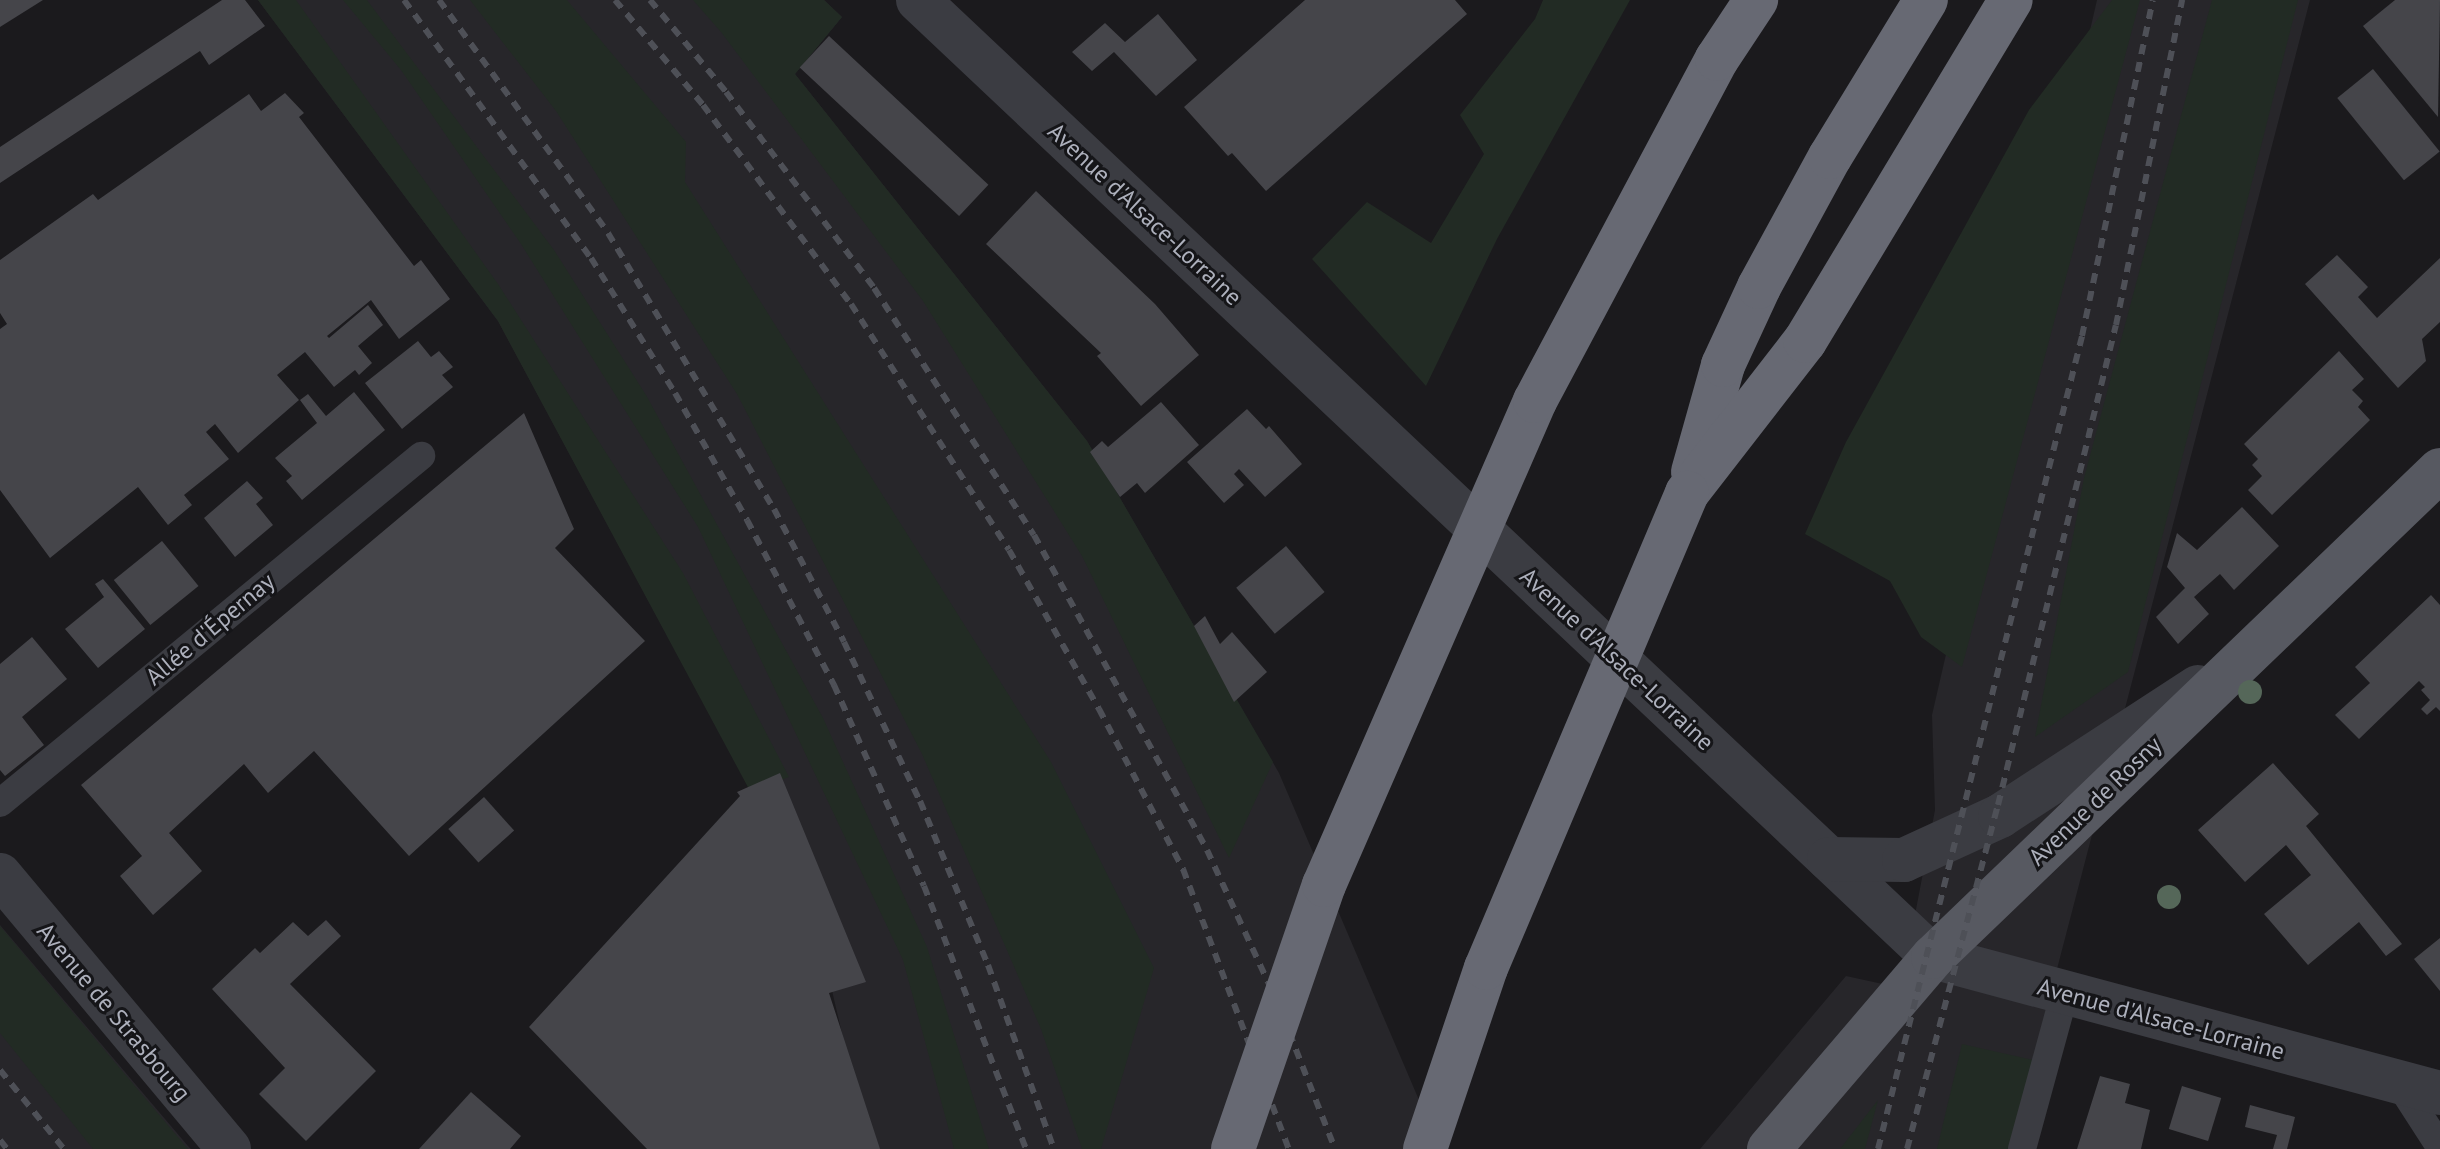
<!DOCTYPE html>
<meta charset="utf-8">
<style>
body{margin:0}
#map{position:relative;width:2440px;height:1149px;overflow:hidden;background:#1b1a1d;font-family:"PT Sans",sans-serif}
div>[style]{position:absolute}
.built>*{inset:0;background:#27262a}
.green>*{inset:0;background:#222b24}
.building>*{inset:0;background:#45454a;transform-origin:0 0}
.service>*{height:28px;margin:-14px;padding:0 14px;transform-origin:14px;border-radius:14px;background:#3b3c42}
.minor>*{height:44px;margin:-22px;padding:0 22px;transform-origin:22px;border-radius:22px;background:#3b3c42}
.tertiary>*{height:44px;margin:-22px;padding:0 22px;transform-origin:22px;border-radius:22px;background:#3b3c42}
.primary>*{height:44px;margin:-22px;padding:0 22px;transform-origin:22px;border-radius:22px;background:#575961}
.motorway>*{height:44px;margin:-22px;padding:0 22px;transform-origin:22px;border-radius:22px;background:#676973}
.rail>*{height:6px;margin-top:-3px;transform-origin:0;background:repeating-linear-gradient(90deg,#4e5057 0 10px,transparent 0 18px)}
.motorway-bridge>*{height:44px;margin:-22px;padding:0 22px;transform-origin:22px;border-radius:22px;background:#676973}
.trees>*{width:24px;height:24px;margin:-12px;border-radius:50%;background:#556759}
span{translate:-50% -50%;white-space:nowrap;text-align:center;line-height:1.15;-webkit-text-stroke:6px #151518;paint-order:stroke}
.street-label{font-size:24px;color:#adb0bc}
</style>
<div id="map">
<div class="built">
<i style="clip-path:polygon(258px 0,824px 0,842px 17px,795px 74px,1087px 441px,1279px 773px,1440px 1149px,869px 1149px,812px 905px,498px 321px)"></i>
<i style="clip-path:polygon(2097px 0,2310px 0,2010px 1149px,1700px 1149px,1846px 976px,1901px 988px,1935px 810px,1932px 715px)"></i>
<i style="clip-path:polygon(0 925px,188px 1146px,191px 1149px,0 1149px)"></i>
</div>
<div class="green">
<i style="clip-path:polygon(258px 0,296px 0,498px 284px,683px 573px,789px 777px,750px 791px,498px 321px)"></i>
<i style="clip-path:polygon(343px 0,367px 0,554px 250px,646px 395px,823px 718px,927px 947px,989px 1149px,954px 1149px,903px 960px,698px 527px,521px 244px,401px 70px)"></i>
<i style="clip-path:polygon(470px 0,567px 0,686px 142px,685px 182px,1051px 762px,1154px 968px,1101px 1149px,1082px 1149px,1041px 1029px,922px 754px,737px 394px,556px 111px)"></i>
<i style="clip-path:polygon(693px 0,824px 0,842px 17px,795px 74px,1087px 441px,1273px 762px,1229px 858px,1082px 556px,923px 301px,721px 32px)"></i>
<i style="clip-path:polygon(1543px 0,1630px 0,1497px 239px,1426px 386px,1312px 259px,1367px 202px,1431px 243px,1484px 154px,1460px 115px,1535px 19px)"></i>
<i style="clip-path:polygon(2112px 0,2140px 0,1962px 667px,1921px 637px,1890px 581px,1805px 534px,1846px 442px,2029px 110px)"></i>
<i style="clip-path:polygon(2212px 0,2298px 0,2128px 672px,2035px 737px,2084px 478px)"></i>
<i style="clip-path:polygon(0 926px,188px 1149px,93px 1149px,0 1033px)"></i>
<i style="clip-path:polygon(1962px 1044px,2033px 1060px,2010px 1149px,1937px 1149px)"></i>
<i style="clip-path:polygon(1878px 1100px,1865px 1149px,1840px 1149px)"></i>
</div>
<div class="building">
<i style="clip-path:polygon(0 0,43px 0,0 27px)"></i>
<i style="clip-path:polygon(222px 0,245px 0,265px 26px,209px 65px,200px 51px,0 183px,0 147px)"></i>
<i style="clip-path:polygon(1305px 0,1455px 0,1467px 14px,1266px 191px,1232px 153px,1228px 156px,1184px 107px)"></i>
<i style="clip-path:polygon(2395px 0,2440px 0,2438px 117px,2363px 26px)"></i>
<i style="clip-path:polygon(1158px 14px,1197px 60px,1156px 96px,1114px 52px,1092px 71px,1072px 52px,1105px 23px,1125px 42px)"></i>
<i style="left:829px;top:36px;width:218px;height:43px;rotate:43deg"></i>
<i style="left:2373px;top:69px;width:106px;height:46px;rotate:51deg"></i>
<i style="clip-path:polygon(285px 93px,304px 113px,299px 117px,414px 266px,421px 260px,450px 299px,399px 339px,371px 300px,327px 336px,329px 338px,368px 305px,383px 325px,358px 346px,372px 363px,359px 375px,355px 370px,334px 387px,305px 352px,277px 375px,299px 400px,238px 453px,215px 424px,206px 432px,229px 459px,184px 495px,192px 505px,168px 525px,138px 487px,50px 558px,0 490px,0 329px,7px 324px,0 313px,0 260px,93px 194px,98px 200px,249px 94px,261px 111px)"></i>
<i style="clip-path:polygon(1036px 191px,1155px 304px,1199px 355px,1141px 406px,1097px 356px,1101px 353px,986px 244px)"></i>
<i style="clip-path:polygon(2337px 255px,2368px 287px,2358px 297px,2377px 318px,2440px 258px,2440px 322px,2422px 339px,2426px 361px,2398px 388px,2305px 284px)"></i>
<i style="clip-path:polygon(418px 341px,431px 357px,439px 351px,453px 367px,442px 375px,453px 387px,402px 429px,365px 383px)"></i>
<i style="clip-path:polygon(2339px 351px,2364px 379px,2352px 390px,2363px 401px,2358px 407px,2370px 420px,2272px 515px,2248px 490px,2262px 476px,2252px 465px,2258px 459px,2244px 444px)"></i>
<i style="clip-path:polygon(354px 392px,385px 430px,302px 500px,286px 481px,292px 476px,275px 458px,317px 423px,300px 400px,308px 394px,326px 416px)"></i>
<i style="clip-path:polygon(1161px 402px,1199px 445px,1145px 493px,1137px 483px,1120px 497px,1090px 452px,1102px 441px,1108px 447px)"></i>
<i style="clip-path:polygon(1247px 409px,1266px 429px,1269px 426px,1302px 464px,1265px 497px,1239px 469px,1234px 474px,1244px 485px,1224px 503px,1187px 462px)"></i>
<i style="clip-path:polygon(524px 413px,574px 529px,555px 548px,645px 641px,409px 856px,314px 751px,268px 793px,244px 764px,169px 833px,202px 871px,153px 915px,120px 876px,142px 856px,81px 785px)"></i>
<i style="clip-path:polygon(247px 481px,263px 498px,256px 504px,273px 525px,235px 557px,204px 518px)"></i>
<i style="clip-path:polygon(2242px 507px,2279px 546px,2234px 590px,2220px 574px,2194px 597px,2209px 614px,2178px 644px,2156px 617px,2185px 588px,2167px 567px,2177px 533px,2197px 550px)"></i>
<i style="left:162px;top:541px;width:58px;height:62px;rotate:51deg"></i>
<i style="left:1286px;top:546px;width:60px;height:65px;rotate:50deg"></i>
<i style="clip-path:polygon(103px 579px,145px 629px,98px 668px,65px 629px,104px 597px,95px 584px)"></i>
<i style="clip-path:polygon(2431px 595px,2440px 605px,2440px 711px,2436px 707px,2427px 715px,2421px 709px,2430px 700px,2421px 690px,2425px 687px,2419px 681px,2359px 739px,2335px 715px,2370px 683px,2355px 667px)"></i>
<i style="clip-path:polygon(1205px 616px,1220px 644px,1232px 632px,1267px 672px,1234px 702px,1194px 626px)"></i>
<i style="clip-path:polygon(32px 637px,67px 679px,22px 717px,44px 745px,5px 776px,0 770px,0 664px)"></i>
<i style="clip-path:polygon(2273px 763px,2319px 814px,2306px 826px,2402px 944px,2386px 956px,2359px 922px,2308px 965px,2264px 914px,2311px 875px,2286px 845px,2245px 882px,2198px 830px)"></i>
<i style="clip-path:polygon(780px 773px,866px 982px,829px 993px,880px 1149px,647px 1149px,529px 1027px,740px 796px,737px 792px)"></i>
<i style="left:484px;top:797px;width:45px;height:48px;rotate:48deg"></i>
<i style="clip-path:polygon(326px 920px,341px 936px,290px 984px,376px 1071px,306px 1141px,259px 1094px,285px 1068px,212px 989px,255px 948px,260px 953px,293px 922px,308px 936px)"></i>
<i style="clip-path:polygon(2440px 938px,2440px 991px,2414px 959px)"></i>
<i style="clip-path:polygon(2100px 1076px,2130px 1084px,2125px 1103px,2150px 1110px,2141px 1149px,2077px 1149px)"></i>
<i style="left:2182px;top:1086px;width:41px;height:45px;rotate:17deg"></i>
<i style="clip-path:polygon(471px 1092px,521px 1136px,510px 1149px,419px 1149px)"></i>
<i style="clip-path:polygon(2250px 1105px,2295px 1117px,2287px 1149px,2273px 1149px,2277px 1135px,2245px 1127px)"></i>
</div>
<div class="service">
<i style="left:0;top:803px;width:546px;rotate:-39.5deg"></i>
<i style="left:2398px;top:1082px;width:77px;rotate:57.1deg"></i>
<i style="left:2022px;top:1149px;width:160px;rotate:-74.7deg"></i>
</div>
<div class="minor">
<i style="left:0;top:875px;width:357px;rotate:50.1deg"></i>
</div>
<div class="tertiary">
<i style="left:918px;top:0;width:1395px;rotate:43.32deg"></i>
<i style="left:1933px;top:957px;width:525px;rotate:15.02deg"></i>
<i style="left:1829px;top:859px;width:75px;rotate:0.8deg"></i>
<i style="left:1904px;top:860px;width:106px;rotate:-24.6deg"></i>
<i style="left:2000px;top:816px;width:236px;rotate:-33.1deg"></i>
</div>
<div class="primary">
<i style="left:1769px;top:1149px;width:253px;rotate:-49.5deg"></i>
<i style="left:1933px;top:957px;width:703px;rotate:-43.85deg"></i>
</div>
<div class="motorway">
<i style="left:1693px;top:472px;width:111px;rotate:-74.3deg"></i>
<i style="left:1723px;top:365px;width:86px;rotate:-65.2deg"></i>
<i style="left:1759px;top:287px;width:148px;rotate:-61.4deg"></i>
<i style="left:1830px;top:157px;width:184px;rotate:-58.6deg"></i>
<i style="left:1687px;top:493px;width:192px;rotate:-52.2deg"></i>
<i style="left:1805px;top:341px;width:398px;rotate:-58.9deg"></i>
</div>
<div class="rail">
<i style="left:404px;top:0;width:319px;rotate:54.1deg"></i>
<i style="left:591px;top:258px;width:159px;rotate:58.1deg"></i>
<i style="left:675px;top:393px;width:146px;rotate:60.4deg"></i>
<i style="left:747px;top:520px;width:187px;rotate:62.2deg"></i>
<i style="left:834px;top:685px;width:220px;rotate:65.9deg"></i>
<i style="left:924px;top:886px;width:282px;rotate:68.8deg"></i>
<i style="left:439px;top:0;width:288px;rotate:54deg"></i>
<i style="left:608px;top:233px;width:322px;rotate:59deg"></i>
<i style="left:774px;top:509px;width:150px;rotate:62.2deg"></i>
<i style="left:844px;top:642px;width:176px;rotate:64.5deg"></i>
<i style="left:920px;top:801px;width:178px;rotate:67.5deg"></i>
<i style="left:988px;top:965px;width:195px;rotate:70.3deg"></i>
<i style="left:615px;top:0;width:137px;rotate:50deg"></i>
<i style="left:703px;top:105px;width:248px;rotate:53.4deg"></i>
<i style="left:851px;top:304px;width:292px;rotate:57.3deg"></i>
<i style="left:1009px;top:550px;width:183px;rotate:60.5deg"></i>
<i style="left:1099px;top:709px;width:181px;rotate:62.3deg"></i>
<i style="left:1183px;top:869px;width:299px;rotate:69.3deg"></i>
<i style="left:650px;top:0;width:119px;rotate:50.4deg"></i>
<i style="left:726px;top:92px;width:246px;rotate:52.9deg"></i>
<i style="left:874px;top:288px;width:294px;rotate:57.1deg"></i>
<i style="left:1034px;top:535px;width:359px;rotate:61.2deg"></i>
<i style="left:1207px;top:850px;width:164px;rotate:65.2deg"></i>
<i style="left:1276px;top:999px;width:161px;rotate:68.5deg"></i>
<i style="left:0;top:1070px;width:102px;rotate:51deg"></i>
<i style="left:0;top:1140px;width:11px;rotate:52deg"></i>
<i style="left:1878px;top:1149px;width:838px;rotate:-75.91deg"></i>
<i style="left:2082px;top:336px;width:343px;rotate:-78.1deg"></i>
<i style="left:1907px;top:1149px;width:356px;rotate:-75.2deg"></i>
<i style="left:1998px;top:805px;width:494px;rotate:-76.2deg"></i>
<i style="left:2116px;top:325px;width:332px;rotate:-78.5deg"></i>
</div>
<div class="motorway-bridge">
<i style="left:1233px;top:1149px;width:279px;rotate:-71deg"></i>
<i style="left:1324px;top:885px;width:528px;rotate:-66.45deg"></i>
<i style="left:1535px;top:401px;width:387px;rotate:-62deg"></i>
<i style="left:1717px;top:59px;width:71px;rotate:-56.5deg"></i>
<i style="left:1425px;top:1149px;width:191px;rotate:-71.4deg"></i>
<i style="left:1486px;top:968px;width:516px;rotate:-67.06deg"></i>
</div>
<div class="trees">
<i style="left:2250px;top:692px"></i>
<i style="left:2169px;top:897px"></i>
</div>
<div class="street-label">
<span style="left:1145px;top:214px;rotate:43deg">Avenue d'Alsace-Lorraine</span>
<span style="left:210px;top:629px;rotate:-40deg">Allée d'Épernay</span>
<span style="left:1617px;top:659px;rotate:43deg">Avenue d'Alsace-Lorraine</span>
<span style="left:2095px;top:801px;rotate:-44deg">Avenue de Rosny</span>
<span style="left:114px;top:1012px;rotate:50deg">Avenue de Strasbourg</span>
<span style="left:2161px;top:1019px;rotate:15deg">Avenue d'Alsace-Lorraine</span>
</div>
</div>
